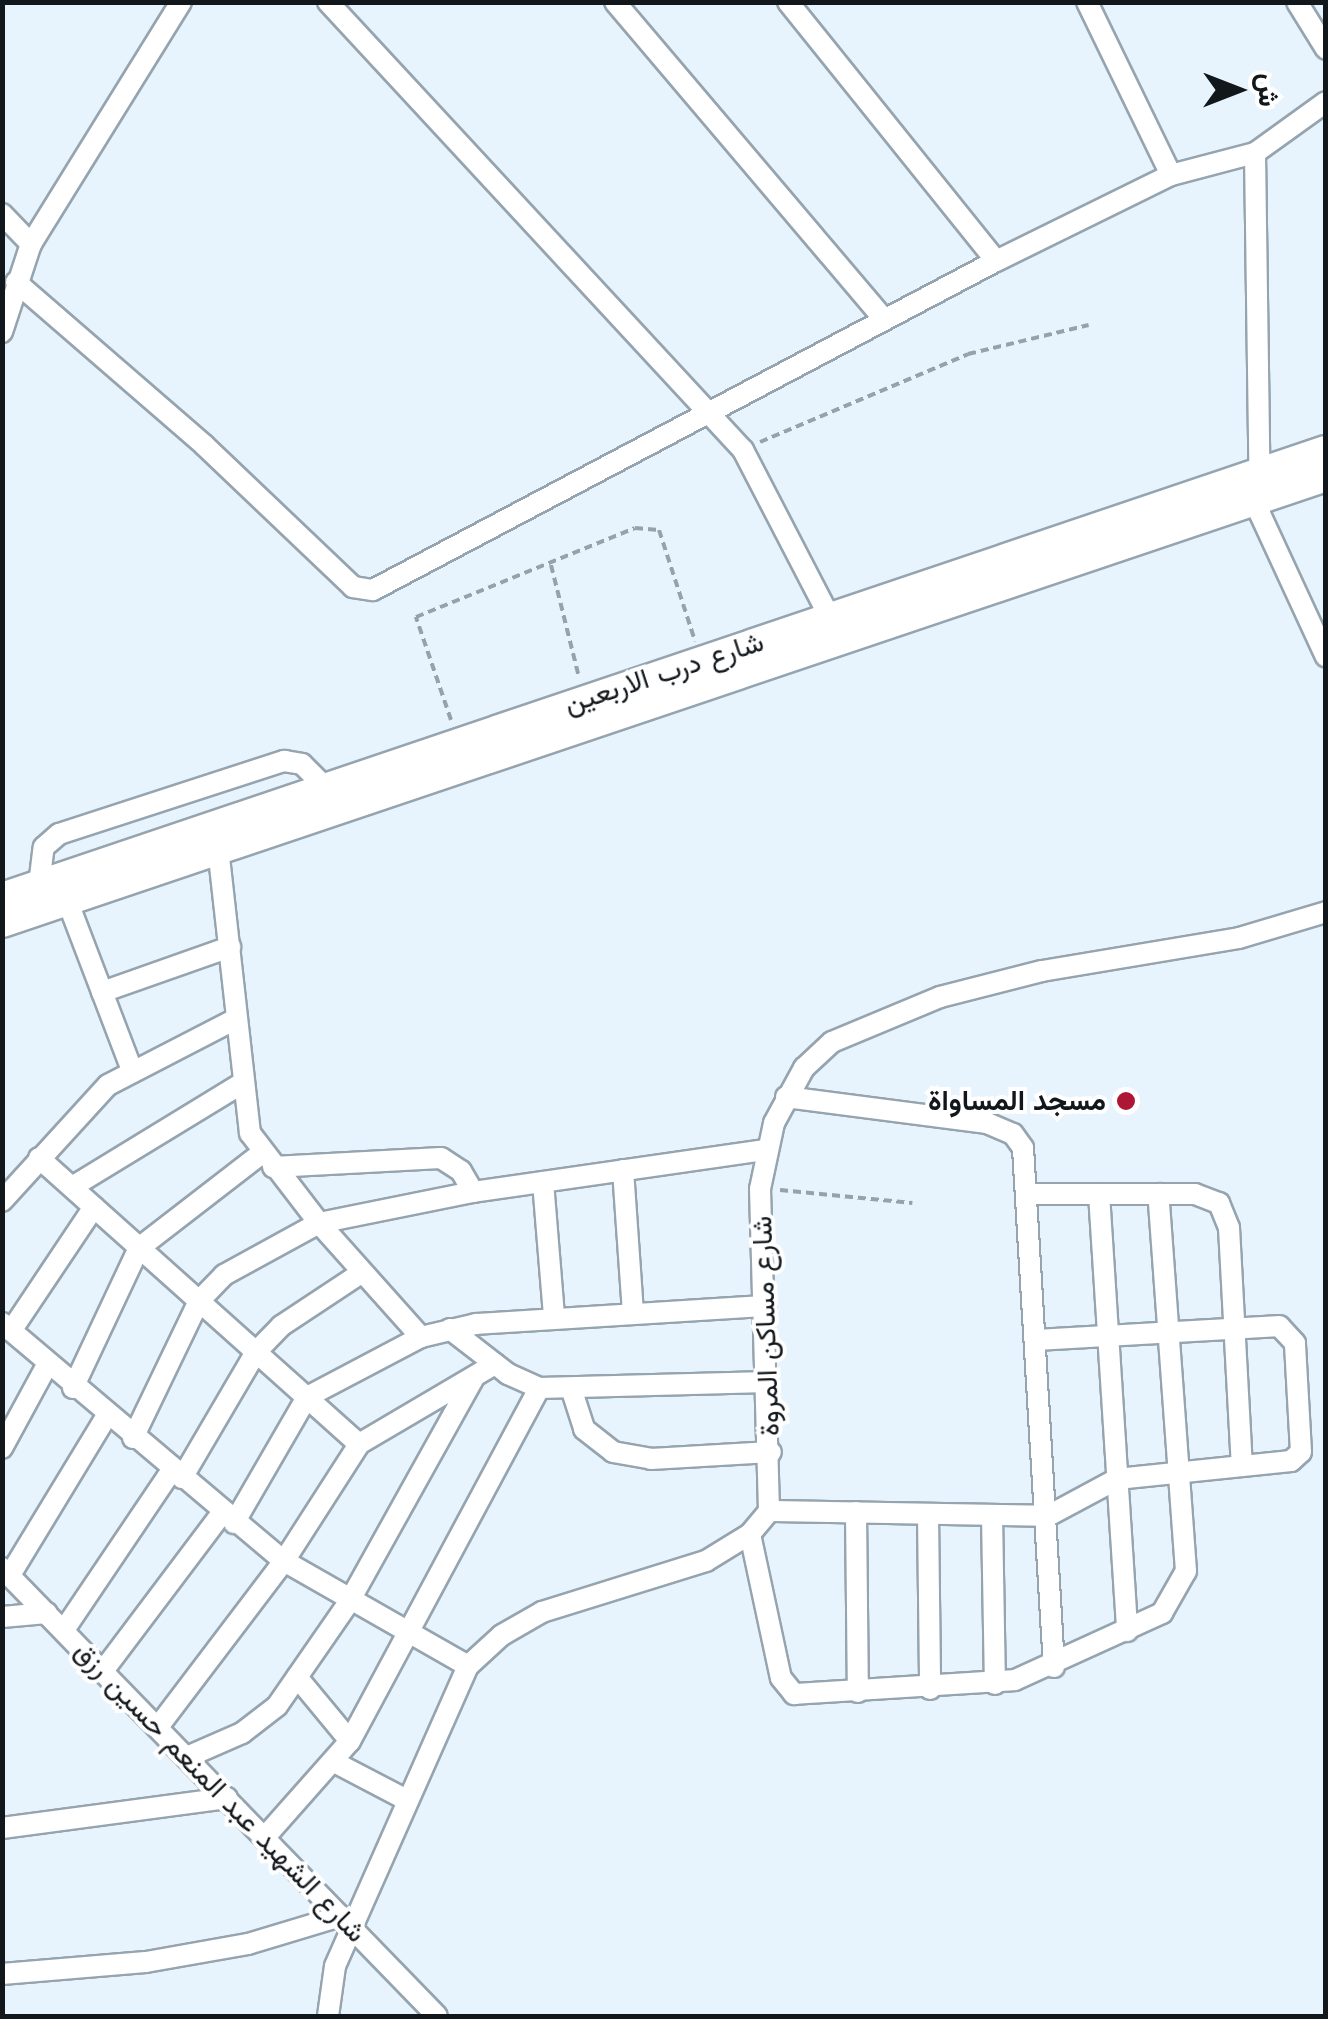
<!DOCTYPE html>
<meta charset="utf-8">
<style>
body{margin:0}
#map{position:relative;width:1328px;height:2019px;overflow:hidden;background:#e7f4fd;font-family:"Work Sans",Vazirmatn,sans-serif}
div>[style]{position:absolute}
.path>*{height:4px;margin-top:-2px;transform-origin:0;background:repeating-linear-gradient(90deg,#97a1a9 0 8px,transparent 0 13px)}
.roads{filter:drop-shadow(2px 0 #95a4af) drop-shadow(-2px 0 #95a4af) drop-shadow(0 2px #95a4af) drop-shadow(0 -2px #95a4af)}
.minor>*{height:20px;margin:-10px;padding:0 10px;transform-origin:10px;border-radius:10px;background:#fff}
.highway>*{height:30px;margin:-15px;padding:0 15px;transform-origin:15px;border-radius:15px;background:#fff}
.dots>*{width:28px;height:28px;translate:-50% -50%;box-sizing:border-box;border:5px solid #fff;border-radius:50%}
span{translate:-50% -50%;white-space:nowrap;text-align:center;line-height:1.15;-webkit-text-stroke:8px #fff;paint-order:stroke}
.street-label{font-size:28px;color:#12171b}
.poi-label{font-size:28px;color:#12171b;font-weight:700}
.right{translate:-100% -50%;text-align:right}
.frame{position:absolute;inset:0;border:5px solid #12171b;pointer-events:none}
.north{position:absolute;left:1188px;top:40px;width:100px;height:100px;-webkit-text-stroke:8px #fff;paint-order:stroke;rotate:90deg;font-size:28px;font-weight:700;line-height:40px;text-align:center;color:#12171b}
.north::after{content:'';display:block;margin:auto;width:35px;height:45px;background:#12171b;clip-path:polygon(50% 0,100% 100%,50% 72%,0 100%)}
</style>
<div id="map">
<div class="path">
<i style="left:760px;top:442px;width:226px;rotate:-22.9deg"></i>
<i style="left:968px;top:354px;width:124px;rotate:-13.5deg"></i>
<i style="left:551px;top:565px;width:115px;rotate:76deg"></i>
<i style="left:451px;top:720px;width:109px;rotate:-108.8deg"></i>
<i style="left:416px;top:617px;width:236px;rotate:-22.1deg"></i>
<i style="left:635px;top:528px;width:24px;rotate:5deg"></i>
<i style="left:659px;top:530px;width:117px;rotate:72deg"></i>
<i style="left:780px;top:1190px;width:133px;rotate:5.6deg"></i>
</div>
<div class="roads">
<div class="minor">
<i style="left:328px;top:2px;width:611px;rotate:47.19deg"></i>
<i style="left:743px;top:450px;width:189px;rotate:62.6deg"></i>
<i style="left:615px;top:2px;width:416px;rotate:49.7deg"></i>
<i style="left:788px;top:2px;width:332px;rotate:51.2deg"></i>
<i style="left:1087px;top:2px;width:192px;rotate:64.1deg"></i>
<i style="left:1297px;top:2px;width:55px;rotate:58.3deg"></i>
<i style="left:1255px;top:153px;width:361px;rotate:89.2deg"></i>
<i style="left:1260px;top:514px;width:157px;rotate:65.2deg"></i>
<i style="left:2px;top:214px;width:42px;rotate:46deg"></i>
<i style="left:16px;top:282px;width:249px;rotate:40.9deg"></i>
<i style="left:204px;top:445px;width:206px;rotate:43.6deg"></i>
<i style="left:353px;top:587px;width:20px;rotate:9deg"></i>
<i style="left:373px;top:590px;width:705px;rotate:-27.84deg"></i>
<i style="left:996px;top:261px;width:195px;rotate:-26.2deg"></i>
<i style="left:1171px;top:175px;width:87px;rotate:-14.7deg"></i>
<i style="left:1255px;top:153px;width:87px;rotate:-35.7deg"></i>
<i style="left:2px;top:332px;width:93px;rotate:-71.8deg"></i>
<i style="left:31px;top:244px;width:285px;rotate:-58.2deg"></i>
<i style="left:217px;top:839px;width:296px;rotate:83.6deg"></i>
<i style="left:250px;top:1133px;width:113px;rotate:52.5deg"></i>
<i style="left:319px;top:1223px;width:153px;rotate:48.2deg"></i>
<i style="left:39px;top:885px;width:38px;rotate:-83deg"></i>
<i style="left:44px;top:847px;width:20px;rotate:-41deg"></i>
<i style="left:59px;top:834px;width:237px;rotate:-18deg"></i>
<i style="left:284px;top:761px;width:18px;rotate:9deg"></i>
<i style="left:302px;top:764px;width:34px;rotate:45deg"></i>
<i style="left:67px;top:900px;width:180px;rotate:69.1deg"></i>
<i style="left:102px;top:992px;width:136px;rotate:-19.4deg"></i>
<i style="left:786px;top:1097px;width:203px;rotate:7.4deg"></i>
<i style="left:987px;top:1123px;width:28px;rotate:23deg"></i>
<i style="left:1013px;top:1134px;width:17px;rotate:54deg"></i>
<i style="left:1023px;top:1148px;width:520px;rotate:86.58deg"></i>
<i style="left:39px;top:1158px;width:429px;rotate:41.8deg"></i>
<i style="left:273px;top:1167px;width:168px;rotate:-3.1deg"></i>
<i style="left:441px;top:1158px;width:24px;rotate:33deg"></i>
<i style="left:461px;top:1171px;width:24px;rotate:60deg"></i>
<i style="left:623px;top:1170px;width:143px;rotate:86deg"></i>
<i style="left:543px;top:1182px;width:135px;rotate:85.3deg"></i>
<i style="left:72px;top:1187px;width:198px;rotate:-31.4deg"></i>
<i style="left:1028px;top:1194px;width:167px"></i>
<i style="left:1195px;top:1194px;width:26px;rotate:21deg"></i>
<i style="left:1219px;top:1203px;width:27px;rotate:68deg"></i>
<i style="left:1229px;top:1228px;width:238px;rotate:86.9deg"></i>
<i style="left:1099px;top:1194px;width:438px;rotate:86.3deg"></i>
<i style="left:2px;top:1201px;width:157px;rotate:-47.6deg"></i>
<i style="left:108px;top:1085px;width:144px;rotate:-27.3deg"></i>
<i style="left:2px;top:1323px;width:369px;rotate:40.2deg"></i>
<i style="left:284px;top:1561px;width:212px;rotate:29.7deg"></i>
<i style="left:450px;top:1329px;width:73px;rotate:37.8deg"></i>
<i style="left:508px;top:1374px;width:34px;rotate:24deg"></i>
<i style="left:539px;top:1388px;width:229px;rotate:-1.5deg"></i>
<i style="left:11px;top:1331px;width:149px;rotate:-56.2deg"></i>
<i style="left:73px;top:1388px;width:155px;rotate:-64.8deg"></i>
<i style="left:139px;top:1248px;width:155px;rotate:-37.7deg"></i>
<i style="left:572px;top:1391px;width:40px;rotate:72deg"></i>
<i style="left:584px;top:1429px;width:37px;rotate:38deg"></i>
<i style="left:613px;top:1452px;width:39px;rotate:10deg"></i>
<i style="left:651px;top:1459px;width:120px;rotate:-3.3deg"></i>
<i style="left:133px;top:1438px;width:152px;rotate:-64.3deg"></i>
<i style="left:199px;top:1301px;width:36px;rotate:-46deg"></i>
<i style="left:224px;top:1275px;width:108px;rotate:-28.7deg"></i>
<i style="left:319px;top:1223px;width:157px;rotate:-11.4deg"></i>
<i style="left:473px;top:1192px;width:296px;rotate:-8.2deg"></i>
<i style="left:2px;top:1448px;width:94px;rotate:-61.5deg"></i>
<i style="left:182px;top:1478px;width:146px;rotate:-59.6deg"></i>
<i style="left:256px;top:1352px;width:36px;rotate:-46deg"></i>
<i style="left:281px;top:1326px;width:96px;rotate:-33.5deg"></i>
<i style="left:769px;top:1511px;width:279px;rotate:1deg"></i>
<i style="left:1048px;top:1516px;width:78px;rotate:-28.2deg"></i>
<i style="left:1117px;top:1479px;width:175px;rotate:-5.9deg"></i>
<i style="left:1291px;top:1461px;width:13px;rotate:-42deg"></i>
<i style="left:1301px;top:1452px;width:109px;rotate:-93.2deg"></i>
<i style="left:1295px;top:1343px;width:23px;rotate:-133deg"></i>
<i style="left:1279px;top:1326px;width:242px;rotate:176.7deg"></i>
<i style="left:856px;top:1512px;width:180px;rotate:89.4deg"></i>
<i style="left:928px;top:1514px;width:175px;rotate:89.3deg"></i>
<i style="left:992px;top:1515px;width:169px;rotate:89deg"></i>
<i style="left:234px;top:1523px;width:146px;rotate:-59.9deg"></i>
<i style="left:307px;top:1397px;width:129px;rotate:-27.8deg"></i>
<i style="left:421px;top:1337px;width:57px;rotate:-13.3deg"></i>
<i style="left:476px;top:1324px;width:290px;rotate:-3.6deg"></i>
<i style="left:750px;top:1534px;width:147px;rotate:77.9deg"></i>
<i style="left:781px;top:1678px;width:21px;rotate:51deg"></i>
<i style="left:794px;top:1694px;width:221px;rotate:-3.6deg"></i>
<i style="left:1015px;top:1680px;width:162px;rotate:-24.5deg"></i>
<i style="left:1162px;top:1613px;width:48px;rotate:-60.3deg"></i>
<i style="left:1186px;top:1571px;width:378px;rotate:-94.2deg"></i>
<i style="left:2px;top:1568px;width:624px;rotate:45.84deg"></i>
<i style="left:10px;top:1575px;width:185px;rotate:-58.7deg"></i>
<i style="left:2px;top:1617px;width:45px;rotate:-5.1deg"></i>
<i style="left:64px;top:1630px;width:193px;rotate:-56deg"></i>
<i style="left:103px;top:1671px;width:198px;rotate:-53deg"></i>
<i style="left:297px;top:1677px;width:83px;rotate:50.4deg"></i>
<i style="left:158px;top:1727px;width:208px;rotate:-52.8deg"></i>
<i style="left:284px;top:1561px;width:139px;rotate:-57.3deg"></i>
<i style="left:359px;top:1444px;width:158px;rotate:-30.5deg"></i>
<i style="left:187px;top:1757px;width:60px;rotate:-23.6deg"></i>
<i style="left:242px;top:1733px;width:44px;rotate:-37.6deg"></i>
<i style="left:277px;top:1706px;width:126px;rotate:-55.3deg"></i>
<i style="left:349px;top:1602px;width:257px;rotate:-60.9deg"></i>
<i style="left:336px;top:1763px;width:78px;rotate:27.6deg"></i>
<i style="left:2px;top:1828px;width:227px;rotate:-7.6deg"></i>
<i style="left:265px;top:1837px;width:128px;rotate:-48.5deg"></i>
<i style="left:350px;top:1741px;width:400px;rotate:-61.8deg"></i>
<i style="left:2px;top:1974px;width:144px;rotate:-4.8deg"></i>
<i style="left:146px;top:1962px;width:104px;rotate:-10deg"></i>
<i style="left:248px;top:1944px;width:97px;rotate:-16.8deg"></i>
<i style="left:328px;top:2016px;width:50px;rotate:-82deg"></i>
<i style="left:335px;top:1966px;width:328px;rotate:-66.1deg"></i>
<i style="left:468px;top:1666px;width:46px;rotate:-42.4deg"></i>
<i style="left:502px;top:1635px;width:46px;rotate:-29.9deg"></i>
<i style="left:542px;top:1612px;width:172px;rotate:-17.3deg"></i>
<i style="left:706px;top:1561px;width:52px;rotate:-31.5deg"></i>
<i style="left:750px;top:1534px;width:30px;rotate:-50deg"></i>
<i style="left:769px;top:1511px;width:322px;rotate:-91.6deg"></i>
<i style="left:760px;top:1189px;width:67px;rotate:-78deg"></i>
<i style="left:774px;top:1123px;width:63px;rotate:-61.4deg"></i>
<i style="left:804px;top:1068px;width:38px;rotate:-43deg"></i>
<i style="left:832px;top:1042px;width:117px;rotate:-22.6deg"></i>
<i style="left:940px;top:997px;width:105px;rotate:-14.3deg"></i>
<i style="left:1042px;top:971px;width:200px;rotate:-9.5deg"></i>
<i style="left:1239px;top:938px;width:91px;rotate:-16.6deg"></i>
</div>
<div class="highway">
<i style="left:2px;top:898px;width:1397px;rotate:-18.66deg"></i>
<i style="left:2px;top:922px;width:1397px;rotate:-18.62deg"></i>
</div>
</div>
<div class="dots">
<i style="left:1126px;top:1101px;background:#ad1735"></i>
</div>
<div class="street-label">
<span style="left:664px;top:673px;rotate:-18deg">شارع درب الاربعين</span>
<span style="left:766px;top:1326px;rotate:-92deg">شارع مساكن المروة</span>
<span style="left:220px;top:1792px;rotate:46deg">شارع الشهيد عبد المنعم حسين رزق</span>
</div>
<div class="poi-label">
<span class="right" style="left:1106px;top:1101px">مسجد المساواة</span>
</div>
<div class="frame"></div>
<div class="north">ش</div>
</div>
